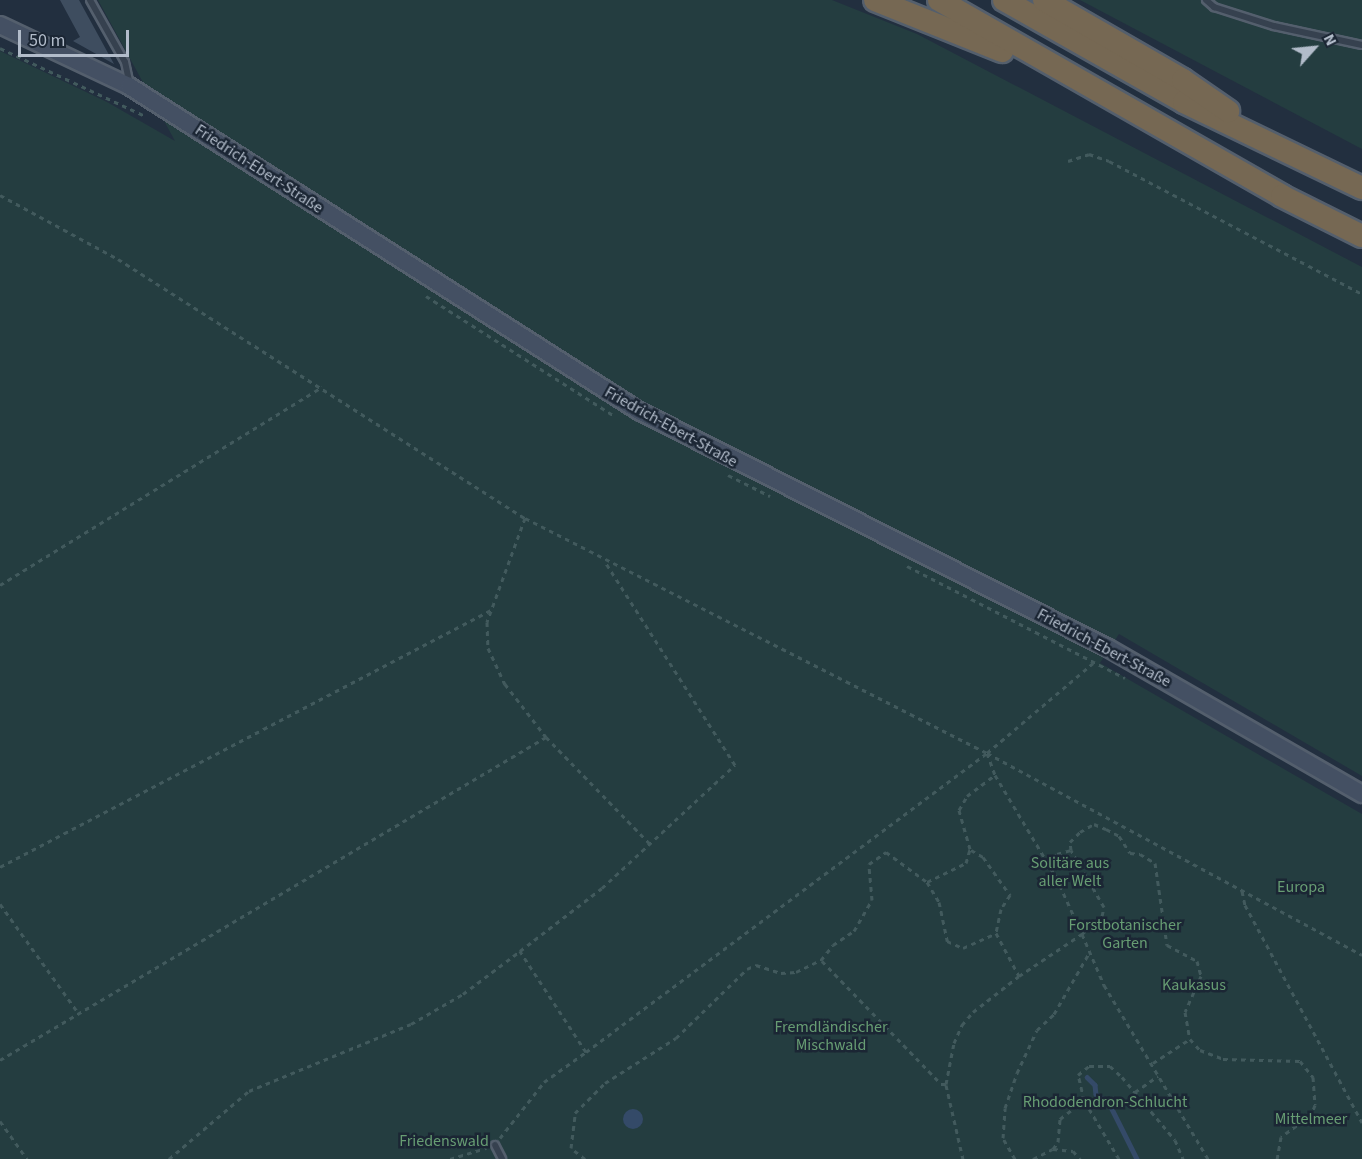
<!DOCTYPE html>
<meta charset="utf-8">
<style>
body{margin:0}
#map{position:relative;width:1362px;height:1159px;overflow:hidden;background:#222f3f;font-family:"Source Sans 3",sans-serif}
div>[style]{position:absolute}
.green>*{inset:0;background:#243d40}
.water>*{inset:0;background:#344a68}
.round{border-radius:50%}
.stream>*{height:4.5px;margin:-2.25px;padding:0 2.25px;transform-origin:2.25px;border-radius:2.25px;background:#344a68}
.building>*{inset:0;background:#3e4d5f}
.path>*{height:3px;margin-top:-1.5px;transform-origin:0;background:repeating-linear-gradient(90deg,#425a5d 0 4.5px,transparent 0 9px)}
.roads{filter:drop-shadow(2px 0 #545f6d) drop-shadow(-2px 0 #545f6d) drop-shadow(0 2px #545f6d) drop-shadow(0 -2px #545f6d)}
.lane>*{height:6px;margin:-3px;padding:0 3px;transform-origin:3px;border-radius:3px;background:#36414f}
.secondary>*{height:16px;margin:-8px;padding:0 8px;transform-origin:8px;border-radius:8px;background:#445063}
.highway>*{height:22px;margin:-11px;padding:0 11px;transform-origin:11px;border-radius:11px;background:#766853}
span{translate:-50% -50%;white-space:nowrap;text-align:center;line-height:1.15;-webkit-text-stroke:5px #1b2634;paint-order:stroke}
.street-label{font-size:16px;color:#b2bcca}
.park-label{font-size:16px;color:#679d73}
.north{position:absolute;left:1284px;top:18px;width:60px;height:60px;-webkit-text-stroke:4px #1b2634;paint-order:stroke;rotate:63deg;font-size:16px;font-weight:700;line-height:24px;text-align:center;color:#b2bcca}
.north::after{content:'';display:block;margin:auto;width:21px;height:27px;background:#b2bcca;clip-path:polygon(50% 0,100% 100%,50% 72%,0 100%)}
.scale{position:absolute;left:18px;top:30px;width:111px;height:27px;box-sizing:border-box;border:3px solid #b2bcca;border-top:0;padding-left:8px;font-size:18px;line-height:21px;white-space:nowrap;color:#b2bcca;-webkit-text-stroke:4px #1b2634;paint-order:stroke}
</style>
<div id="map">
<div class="green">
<i style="clip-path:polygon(98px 0,832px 0,917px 34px,1362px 267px,1362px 776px,1119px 634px,1100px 663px,1362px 814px,1362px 1159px,0 1159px,0 51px,107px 102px,175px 141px)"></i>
<i style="clip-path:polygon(1080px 0,1362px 0,1362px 149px)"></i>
</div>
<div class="water">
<i class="round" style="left:623px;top:1109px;width:20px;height:20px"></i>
</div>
<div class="stream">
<i style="left:1087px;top:1077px;width:11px;rotate:45deg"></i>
<i style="left:1095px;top:1085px;width:9px;rotate:84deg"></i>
<i style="left:1096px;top:1094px;width:16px;rotate:35deg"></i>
<i style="left:1109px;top:1103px;width:63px;rotate:63.4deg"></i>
</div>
<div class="building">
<i style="clip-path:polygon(60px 0,79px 0,114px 64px,73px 41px,80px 37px)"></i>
</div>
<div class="path">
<i style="left:0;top:48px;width:160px;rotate:25.1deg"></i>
<i style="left:1068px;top:161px;width:22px;rotate:-18deg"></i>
<i style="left:1089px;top:154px;width:21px;rotate:19deg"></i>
<i style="left:1109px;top:161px;width:286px;rotate:27.7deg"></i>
<i style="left:0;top:195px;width:134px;rotate:28.5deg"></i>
<i style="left:118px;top:259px;width:482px;rotate:32.5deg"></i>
<i style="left:525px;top:518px;width:518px;rotate:26.96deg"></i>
<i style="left:987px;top:753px;width:426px;rotate:28.3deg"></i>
<i style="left:426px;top:296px;width:222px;rotate:32.5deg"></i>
<i style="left:728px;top:475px;width:47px;rotate:26.6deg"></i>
<i style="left:525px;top:518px;width:111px;rotate:110.1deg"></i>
<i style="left:487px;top:622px;width:26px;rotate:88deg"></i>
<i style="left:488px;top:648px;width:40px;rotate:65deg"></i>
<i style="left:505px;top:684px;width:67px;rotate:52.3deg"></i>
<i style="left:546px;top:737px;width:149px;rotate:45.8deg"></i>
<i style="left:907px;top:566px;width:245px;rotate:27.2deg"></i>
<i style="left:0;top:585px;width:378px;rotate:-31.6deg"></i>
<i style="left:987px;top:753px;width:23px;rotate:70deg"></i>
<i style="left:971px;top:850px;width:14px;rotate:30deg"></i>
<i style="left:983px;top:857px;width:47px;rotate:54.6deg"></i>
<i style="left:1010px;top:895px;width:17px;rotate:123deg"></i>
<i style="left:1001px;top:909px;width:25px;rotate:102deg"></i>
<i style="left:1047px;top:863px;width:13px;rotate:-42deg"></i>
<i style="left:1057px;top:854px;width:15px;rotate:-16deg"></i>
<i style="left:0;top:867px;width:554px;rotate:-27.63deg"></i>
<i style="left:927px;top:882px;width:43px;rotate:-26deg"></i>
<i style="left:966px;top:863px;width:15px;rotate:-74deg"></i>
<i style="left:970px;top:849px;width:41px;rotate:-105.8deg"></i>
<i style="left:959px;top:810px;width:16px;rotate:-60deg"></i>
<i style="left:967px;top:796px;width:35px;rotate:-37deg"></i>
<i style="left:995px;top:775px;width:119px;rotate:59.1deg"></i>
<i style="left:1056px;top:877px;width:63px;rotate:65.5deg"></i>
<i style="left:1082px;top:934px;width:27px;rotate:-42deg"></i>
<i style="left:1102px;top:916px;width:9px;rotate:-77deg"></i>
<i style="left:1104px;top:907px;width:66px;rotate:-120.1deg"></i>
<i style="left:1071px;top:850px;width:8px;rotate:-97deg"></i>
<i style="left:1070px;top:842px;width:14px;rotate:-45deg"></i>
<i style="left:1080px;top:832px;width:16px;rotate:-30deg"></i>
<i style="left:1094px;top:824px;width:13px;rotate:23deg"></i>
<i style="left:1106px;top:829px;width:15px;rotate:28deg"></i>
<i style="left:1119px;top:836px;width:20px;rotate:57deg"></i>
<i style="left:1130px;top:853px;width:10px;rotate:6deg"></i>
<i style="left:1140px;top:854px;width:17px;rotate:31deg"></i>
<i style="left:1155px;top:863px;width:83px;rotate:81.7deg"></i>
<i style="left:1167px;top:945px;width:34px;rotate:28deg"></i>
<i style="left:1197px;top:961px;width:16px;rotate:75deg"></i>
<i style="left:1201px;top:976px;width:39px;rotate:114deg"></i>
<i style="left:1185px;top:1012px;width:27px;rotate:80deg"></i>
<i style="left:1190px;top:1039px;width:15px;rotate:48deg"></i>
<i style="left:1200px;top:1050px;width:25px;rotate:21deg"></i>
<i style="left:1223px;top:1059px;width:77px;rotate:1.5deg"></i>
<i style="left:1300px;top:1061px;width:21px;rotate:51deg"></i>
<i style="left:1313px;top:1077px;width:28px;rotate:86deg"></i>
<i style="left:1315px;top:1105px;width:11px;rotate:112deg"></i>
<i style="left:1311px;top:1115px;width:37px;rotate:144deg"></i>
<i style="left:1281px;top:1137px;width:22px;rotate:100deg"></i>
<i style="left:1242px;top:891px;width:14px;rotate:78deg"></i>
<i style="left:1245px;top:905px;width:247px;rotate:61.7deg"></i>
<i style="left:0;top:904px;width:135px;rotate:54.3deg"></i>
<i style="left:822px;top:961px;width:171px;rotate:45.9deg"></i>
<i style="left:941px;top:1084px;width:5px"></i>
<i style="left:946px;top:1084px;width:42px;rotate:-79deg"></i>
<i style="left:954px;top:1043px;width:20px;rotate:-66deg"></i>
<i style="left:962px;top:1025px;width:17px;rotate:-50deg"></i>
<i style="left:973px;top:1012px;width:58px;rotate:-38deg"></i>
<i style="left:586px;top:1052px;width:500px;rotate:-36.71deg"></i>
<i style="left:987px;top:753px;width:139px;rotate:-40.3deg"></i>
<i style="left:0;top:1060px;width:634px;rotate:-30.61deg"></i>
<i style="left:1153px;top:1063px;width:44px;rotate:-33deg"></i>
<i style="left:946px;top:1085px;width:76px;rotate:77.1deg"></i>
<i style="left:1135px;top:1092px;width:28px;rotate:-35deg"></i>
<i style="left:0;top:1121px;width:47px;rotate:54.6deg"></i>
<i style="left:500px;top:1138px;width:71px;rotate:-51.8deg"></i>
<i style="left:544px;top:1082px;width:52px;rotate:-35.5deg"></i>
<i style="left:586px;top:1052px;width:121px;rotate:-123.2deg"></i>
<i style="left:520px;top:951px;width:103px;rotate:-37.5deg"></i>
<i style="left:602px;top:888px;width:181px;rotate:-42.8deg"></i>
<i style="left:735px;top:765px;width:240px;rotate:-122.6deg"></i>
<i style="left:1053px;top:1149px;width:9px;rotate:-54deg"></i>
<i style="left:1058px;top:1142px;width:23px;rotate:-85deg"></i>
<i style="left:1060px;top:1119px;width:31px;rotate:-38deg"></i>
<i style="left:169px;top:1159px;width:105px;rotate:-40.4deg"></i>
<i style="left:249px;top:1091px;width:175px;rotate:-22.5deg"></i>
<i style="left:411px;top:1024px;width:60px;rotate:-30deg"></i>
<i style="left:463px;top:994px;width:71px;rotate:-37deg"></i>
<i style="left:450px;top:1159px;width:38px;rotate:-17deg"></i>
<i style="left:585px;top:1159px;width:18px;rotate:-142deg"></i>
<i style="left:571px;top:1148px;width:35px;rotate:-83deg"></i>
<i style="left:575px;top:1113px;width:42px;rotate:-45deg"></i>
<i style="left:605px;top:1083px;width:84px;rotate:-32.4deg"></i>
<i style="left:676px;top:1038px;width:99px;rotate:-44.2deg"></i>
<i style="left:747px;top:969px;width:10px;rotate:-24deg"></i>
<i style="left:756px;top:965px;width:26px;rotate:18deg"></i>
<i style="left:781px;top:973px;width:15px;rotate:-4deg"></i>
<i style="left:796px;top:972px;width:28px;rotate:-26deg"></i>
<i style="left:821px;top:960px;width:19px;rotate:-51deg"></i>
<i style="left:833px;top:945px;width:25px;rotate:-34deg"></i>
<i style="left:854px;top:931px;width:36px;rotate:-60deg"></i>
<i style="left:872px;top:900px;width:36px;rotate:-95deg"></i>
<i style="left:869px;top:864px;width:21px;rotate:-35deg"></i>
<i style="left:886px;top:852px;width:51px;rotate:36.2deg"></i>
<i style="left:927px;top:882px;width:23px;rotate:59deg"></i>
<i style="left:939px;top:902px;width:40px;rotate:78deg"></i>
<i style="left:947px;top:941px;width:17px;rotate:24deg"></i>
<i style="left:963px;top:948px;width:36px;rotate:-24deg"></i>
<i style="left:996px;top:933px;width:49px;rotate:61.9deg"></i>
<i style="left:1019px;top:976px;width:76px;rotate:-33.7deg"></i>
<i style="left:1082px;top:934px;width:56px;rotate:66.7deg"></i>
<i style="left:1104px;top:985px;width:203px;rotate:59.1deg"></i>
<i style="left:1015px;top:1159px;width:24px;rotate:-120deg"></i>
<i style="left:1003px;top:1138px;width:30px;rotate:-86deg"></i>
<i style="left:1005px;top:1108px;width:37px;rotate:-71deg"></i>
<i style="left:1017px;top:1073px;width:47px;rotate:-65.1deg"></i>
<i style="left:1037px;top:1030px;width:23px;rotate:-43deg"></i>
<i style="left:1054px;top:1014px;width:68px;rotate:-60deg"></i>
<i style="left:1033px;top:1159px;width:22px;rotate:-27deg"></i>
<i style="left:1053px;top:1149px;width:20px;rotate:6deg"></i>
<i style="left:1073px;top:1151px;width:11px;rotate:49deg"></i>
<i style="left:1119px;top:1159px;width:69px;rotate:-120.7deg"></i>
<i style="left:1084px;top:1100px;width:26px;rotate:-103deg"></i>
<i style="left:1078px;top:1075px;width:14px;rotate:-39deg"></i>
<i style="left:1089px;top:1066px;width:21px"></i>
<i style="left:1110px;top:1066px;width:16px;rotate:43deg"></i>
<i style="left:1122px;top:1077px;width:82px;rotate:49.9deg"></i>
<i style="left:1175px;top:1140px;width:21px;rotate:67deg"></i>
</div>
<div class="roads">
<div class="lane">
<i style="left:90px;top:0;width:71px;rotate:60.6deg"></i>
<i style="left:125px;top:62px;width:24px;rotate:78deg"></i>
<i style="left:1206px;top:0;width:11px;rotate:41deg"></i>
<i style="left:1214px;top:7px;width:63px;rotate:17.6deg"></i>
<i style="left:1274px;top:26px;width:90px;rotate:12.2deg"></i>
<i style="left:495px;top:1145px;width:16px;rotate:63deg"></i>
</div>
<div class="secondary">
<i style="left:0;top:25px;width:143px;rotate:25.3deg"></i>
<i style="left:129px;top:86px;width:605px;rotate:32.51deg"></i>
<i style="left:639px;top:411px;width:525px;rotate:26.81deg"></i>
<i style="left:1108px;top:648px;width:293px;rotate:29.9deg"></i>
</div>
<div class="highway">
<i style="left:875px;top:0;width:137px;rotate:21.9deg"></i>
<i style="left:939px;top:0;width:395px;rotate:29.7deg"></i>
<i style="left:1282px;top:196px;width:89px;rotate:26.6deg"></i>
<i style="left:1004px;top:0;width:207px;rotate:29.5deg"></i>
<i style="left:1184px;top:102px;width:198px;rotate:25.8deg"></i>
<i style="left:1044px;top:0;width:160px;rotate:29.9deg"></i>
<i style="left:1183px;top:80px;width:55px;rotate:34.6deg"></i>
</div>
</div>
<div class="street-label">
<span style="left:259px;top:169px;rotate:33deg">Friedrich-Ebert-Straße</span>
<span style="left:671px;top:427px;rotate:29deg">Friedrich-Ebert-Straße</span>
<span style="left:1104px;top:648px;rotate:28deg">Friedrich-Ebert-Straße</span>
</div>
<div class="park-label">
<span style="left:1070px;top:872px">Solitäre aus<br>aller Welt</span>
<span style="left:1301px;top:887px">Europa</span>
<span style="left:1125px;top:934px">Forstbotanischer<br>Garten</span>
<span style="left:1194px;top:985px">Kaukasus</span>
<span style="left:831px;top:1036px">Fremdländischer<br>Mischwald</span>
<span style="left:1105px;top:1102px">Rhododendron-Schlucht</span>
<span style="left:1311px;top:1119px">Mittelmeer</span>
<span style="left:444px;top:1141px">Friedenswald</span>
</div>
<div class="north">N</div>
<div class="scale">50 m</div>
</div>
